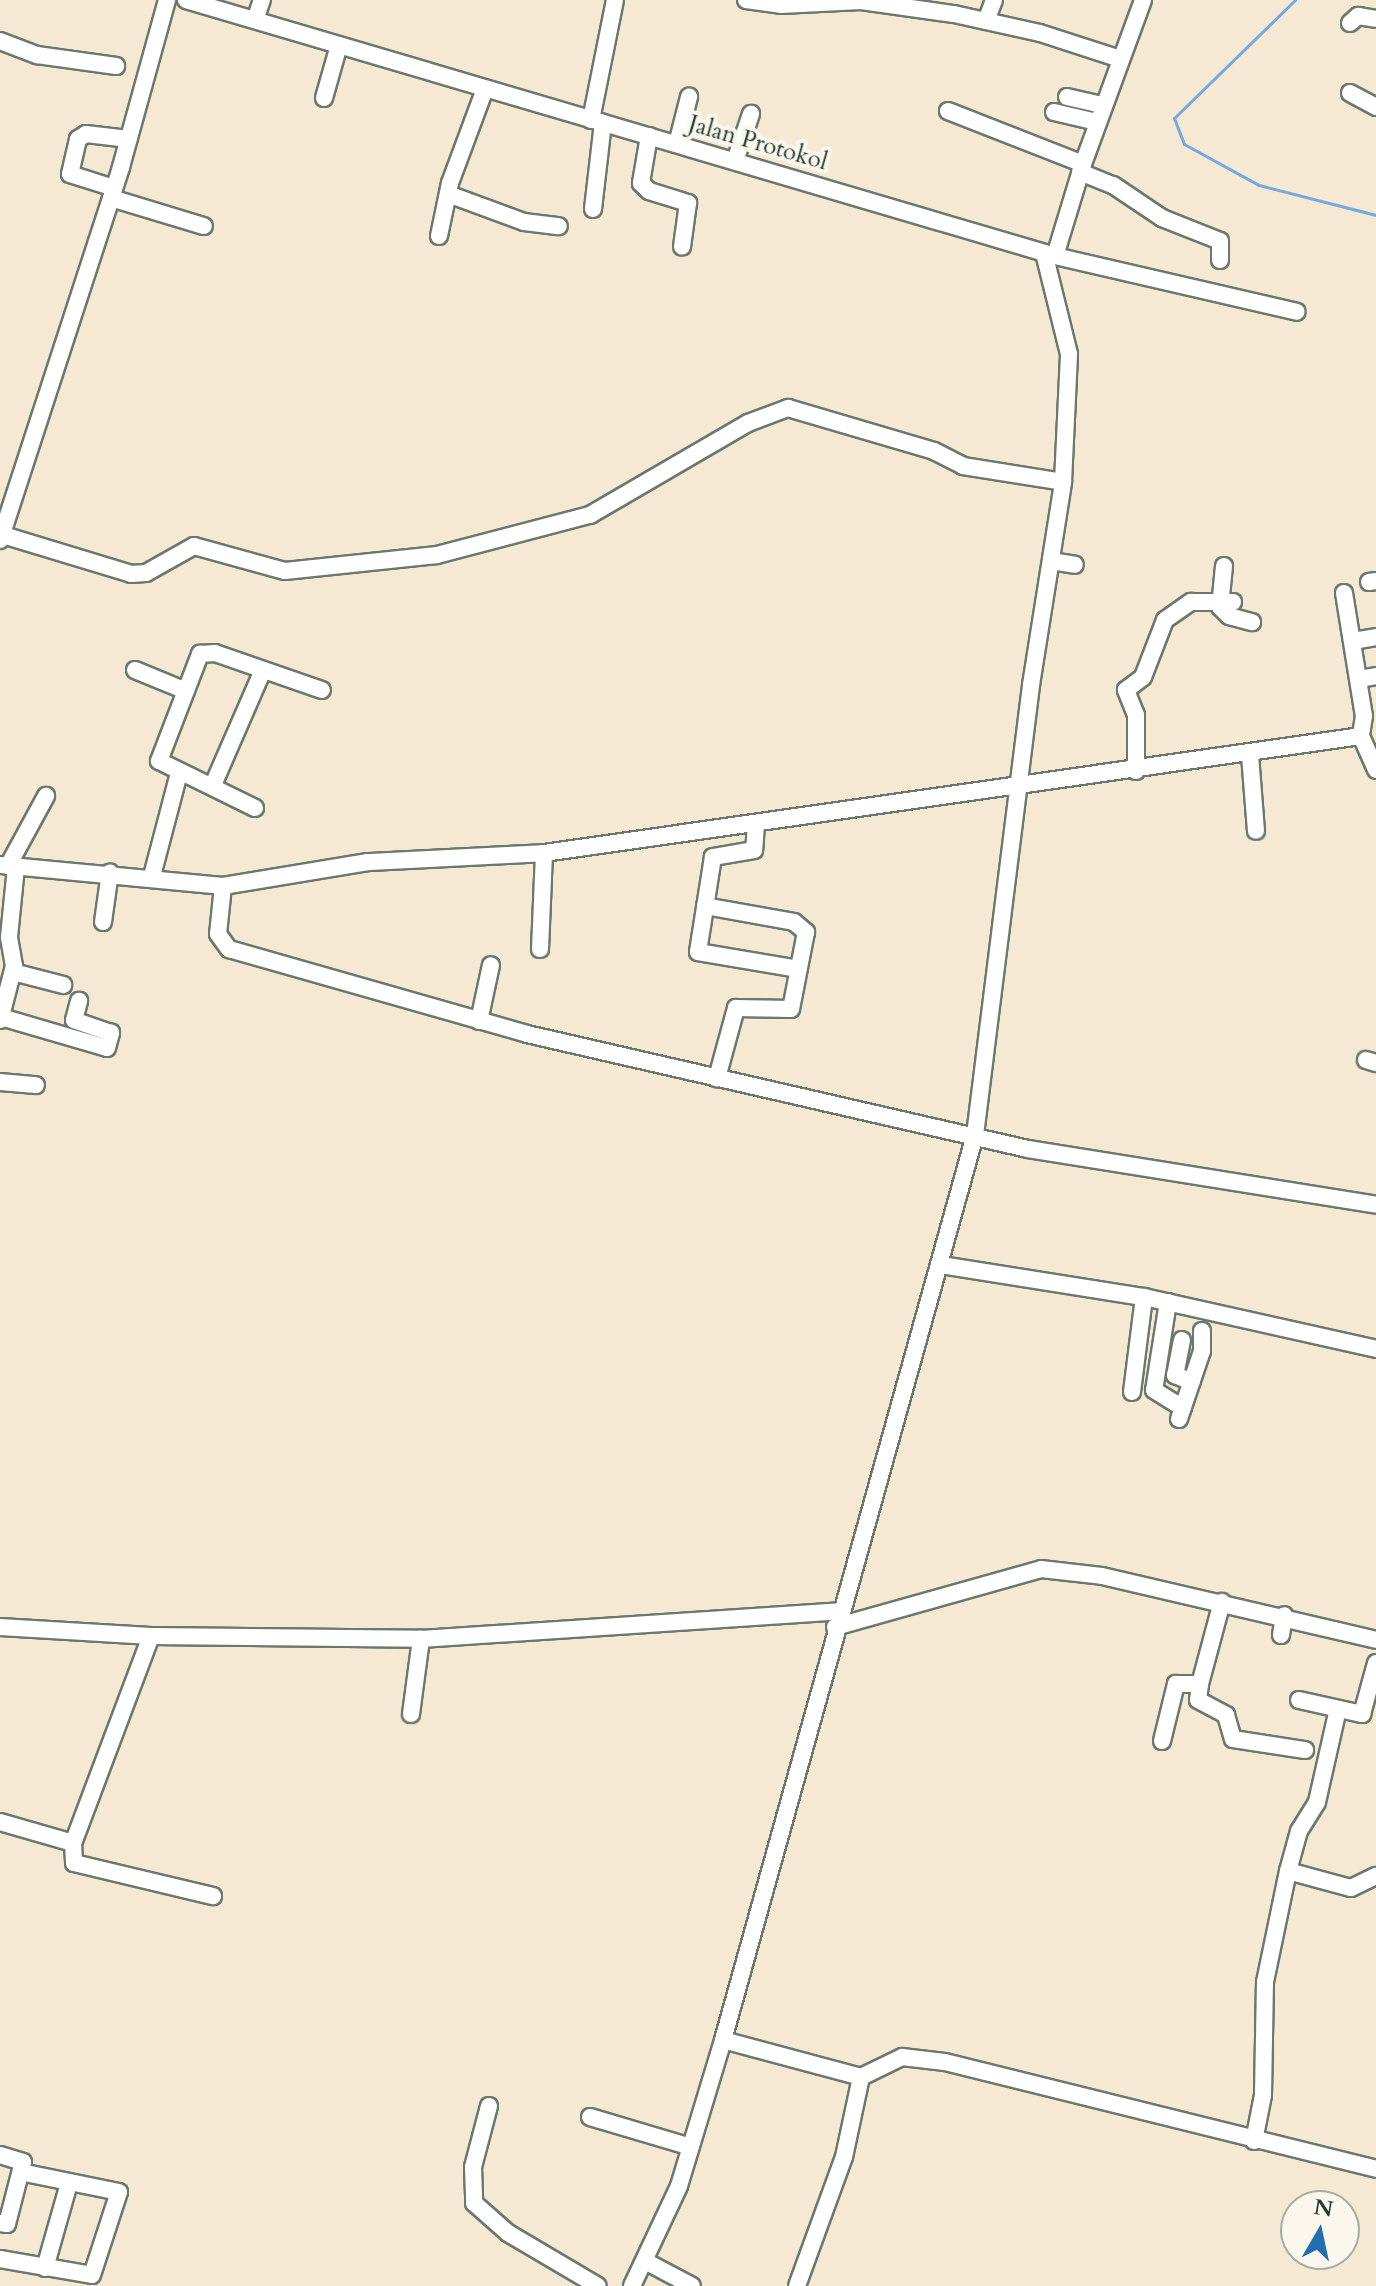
<!DOCTYPE html>
<style>
body{margin:0}
#map{position:relative;width:1376px;height:2286px;overflow:hidden;background:#f6e9d3;font-family:Cardo,serif}
div>[style]{position:absolute}
.stream>*{height:3px;margin:-1.5px;padding:0 1.5px;transform-origin:1.5px;border-radius:1.5px;background:#76a8e1}
.roads{filter:drop-shadow(2px 0 #6a796c) drop-shadow(-2px 0 #6a796c) drop-shadow(0 2px #6a796c) drop-shadow(0 -2px #6a796c)}
.minor>*{height:16px;margin:-8px;padding:0 8px;transform-origin:8px;border-radius:8px;background:#fff}
span{translate:-50% -50%;white-space:nowrap;text-align:center;line-height:1.15;-webkit-text-stroke:8px #fbf7ec;paint-order:stroke}
.street-label{font-size:24px;color:#1f3d34}
.north{position:absolute;left:1280px;top:2190px;width:80px;height:80px;box-sizing:border-box;background:#fbf7ec;border:2px solid #a3ada2;border-radius:50%;rotate:9deg;font-size:22px;font-weight:700;line-height:32px;text-align:center;color:#1f3d34}
.north::after{content:'';display:block;margin:auto;width:28px;height:36px;background:#1f6fb2;clip-path:polygon(50% 0,100% 100%,50% 72%,0 100%)}
</style>
<div id="map">
<div class="stream">
<i style="left:1295px;top:0;width:169px;rotate:135.7deg"></i>
<i style="left:1174px;top:118px;width:28px;rotate:69deg"></i>
<i style="left:1184px;top:144px;width:85px;rotate:28.7deg"></i>
<i style="left:1259px;top:185px;width:121px;rotate:14.4deg"></i>
</div>
<div class="roads">
<div class="minor">
<i style="left:186px;top:0;width:906px;rotate:16.41deg"></i>
<i style="left:1055px;top:256px;width:96px;rotate:-73.1deg"></i>
<i style="left:1083px;top:164px;width:175px;rotate:-69.9deg"></i>
<i style="left:746px;top:0;width:35px;rotate:8deg"></i>
<i style="left:781px;top:5px;width:80px;rotate:-2.9deg"></i>
<i style="left:861px;top:1px;width:94px;rotate:8deg"></i>
<i style="left:954px;top:14px;width:88px;rotate:12.5deg"></i>
<i style="left:1040px;top:33px;width:84px;rotate:18deg"></i>
<i style="left:255px;top:20px;width:21px;rotate:-71deg"></i>
<i style="left:986px;top:21px;width:22px;rotate:-69deg"></i>
<i style="left:1350px;top:23px;width:11px;rotate:-41deg"></i>
<i style="left:1358px;top:16px;width:18px;rotate:9deg"></i>
<i style="left:0;top:41px;width:40px;rotate:21deg"></i>
<i style="left:37px;top:55px;width:80px;rotate:7.9deg"></i>
<i style="left:1350px;top:93px;width:30px;rotate:28deg"></i>
<i style="left:1067px;top:97px;width:37px;rotate:13deg"></i>
<i style="left:324px;top:98px;width:55px;rotate:-74.2deg"></i>
<i style="left:948px;top:111px;width:145px;rotate:21.4deg"></i>
<i style="left:1054px;top:112px;width:44px;rotate:13.1deg"></i>
<i style="left:591px;top:120px;width:122px;rotate:-78.7deg"></i>
<i style="left:649px;top:136px;width:48px;rotate:99.7deg"></i>
<i style="left:641px;top:183px;width:11px;rotate:45deg"></i>
<i style="left:649px;top:191px;width:41px;rotate:17.1deg"></i>
<i style="left:688px;top:203px;width:44px;rotate:97.8deg"></i>
<i style="left:677px;top:144px;width:49px;rotate:-75.7deg"></i>
<i style="left:735px;top:161px;width:50px;rotate:-71.2deg"></i>
<i style="left:1080px;top:172px;width:35px;rotate:22deg"></i>
<i style="left:1113px;top:185px;width:59px;rotate:34deg"></i>
<i style="left:1162px;top:218px;width:62px;rotate:21.6deg"></i>
<i style="left:1220px;top:241px;width:19px;rotate:90deg"></i>
<i style="left:114px;top:188px;width:46px;rotate:-162.3deg"></i>
<i style="left:70px;top:174px;width:36px;rotate:-77deg"></i>
<i style="left:78px;top:139px;width:9px;rotate:-32deg"></i>
<i style="left:86px;top:134px;width:43px;rotate:6.6deg"></i>
<i style="left:448px;top:194px;width:81px;rotate:20.2deg"></i>
<i style="left:524px;top:222px;width:35px;rotate:7deg"></i>
<i style="left:111px;top:198px;width:97px;rotate:16.8deg"></i>
<i style="left:593px;top:209px;width:87px;rotate:-83.4deg"></i>
<i style="left:439px;top:236px;width:54px;rotate:-78.3deg"></i>
<i style="left:450px;top:183px;width:100px;rotate:-69.6deg"></i>
<i style="left:1055px;top:256px;width:248px;rotate:13deg"></i>
<i style="left:3px;top:535px;width:134px;rotate:16.9deg"></i>
<i style="left:131px;top:574px;width:15px;rotate:-4deg"></i>
<i style="left:146px;top:573px;width:55px;rotate:-29.4deg"></i>
<i style="left:194px;top:546px;width:94px;rotate:15.4deg"></i>
<i style="left:285px;top:571px;width:153px;rotate:-6deg"></i>
<i style="left:437px;top:555px;width:158px;rotate:-14.7deg"></i>
<i style="left:590px;top:515px;width:183px;rotate:-30.2deg"></i>
<i style="left:748px;top:423px;width:43px;rotate:-20.6deg"></i>
<i style="left:788px;top:408px;width:152px;rotate:16.4deg"></i>
<i style="left:934px;top:451px;width:33px;rotate:27deg"></i>
<i style="left:963px;top:466px;width:101px;rotate:9.1deg"></i>
<i style="left:0;top:540px;width:392px;rotate:-72deg"></i>
<i style="left:121px;top:167px;width:173px;rotate:-74.6deg"></i>
<i style="left:1051px;top:561px;width:24px;rotate:9deg"></i>
<i style="left:1224px;top:566px;width:41px;rotate:95.6deg"></i>
<i style="left:1220px;top:607px;width:13px;rotate:45deg"></i>
<i style="left:1229px;top:616px;width:24px;rotate:15deg"></i>
<i style="left:1369px;top:582px;width:7px;rotate:-8deg"></i>
<i style="left:1344px;top:593px;width:125px;rotate:80.8deg"></i>
<i style="left:1364px;top:716px;width:20px;rotate:99deg"></i>
<i style="left:1361px;top:736px;width:37px;rotate:66deg"></i>
<i style="left:1353px;top:641px;width:23px;rotate:-10deg"></i>
<i style="left:135px;top:670px;width:55px;rotate:22.4deg"></i>
<i style="left:1359px;top:679px;width:17px;rotate:-10deg"></i>
<i style="left:1250px;top:755px;width:76px;rotate:85.5deg"></i>
<i style="left:1136px;top:771px;width:56px;rotate:-90deg"></i>
<i style="left:1136px;top:715px;width:27px;rotate:-112deg"></i>
<i style="left:1126px;top:690px;width:21px;rotate:-37deg"></i>
<i style="left:1143px;top:677px;width:61px;rotate:-68.9deg"></i>
<i style="left:1165px;top:620px;width:32px;rotate:-35deg"></i>
<i style="left:1191px;top:602px;width:42px"></i>
<i style="left:213px;top:785px;width:125px;rotate:-66.5deg"></i>
<i style="left:255px;top:808px;width:107px;rotate:-153.9deg"></i>
<i style="left:159px;top:761px;width:115px;rotate:-69deg"></i>
<i style="left:200px;top:654px;width:15px;rotate:-4deg"></i>
<i style="left:215px;top:653px;width:113px;rotate:19.1deg"></i>
<i style="left:756px;top:824px;width:26px;rotate:94deg"></i>
<i style="left:754px;top:850px;width:42px;rotate:170.3deg"></i>
<i style="left:713px;top:857px;width:96px;rotate:99deg"></i>
<i style="left:698px;top:952px;width:102px;rotate:9.6deg"></i>
<i style="left:0;top:865px;width:224px;rotate:5.4deg"></i>
<i style="left:223px;top:886px;width:48px;rotate:95.9deg"></i>
<i style="left:218px;top:934px;width:19px;rotate:54deg"></i>
<i style="left:229px;top:949px;width:310px;rotate:15.9deg"></i>
<i style="left:527px;top:1034px;width:514px;rotate:12.93deg"></i>
<i style="left:1028px;top:1149px;width:352px;rotate:9.1deg"></i>
<i style="left:8px;top:866px;width:80px;rotate:-61.5deg"></i>
<i style="left:152px;top:876px;width:106px;rotate:-75.3deg"></i>
<i style="left:223px;top:886px;width:147px;rotate:-9.4deg"></i>
<i style="left:368px;top:862px;width:176px;rotate:-2.9deg"></i>
<i style="left:544px;top:853px;width:825px;rotate:-8.15deg"></i>
<i style="left:705px;top:906px;width:90px;rotate:10.2deg"></i>
<i style="left:794px;top:922px;width:16px;rotate:40deg"></i>
<i style="left:806px;top:932px;width:78px;rotate:101deg"></i>
<i style="left:791px;top:1009px;width:55px;rotate:-179deg"></i>
<i style="left:736px;top:1008px;width:73px;rotate:105.2deg"></i>
<i style="left:103px;top:922px;width:50px;rotate:-82deg"></i>
<i style="left:540px;top:949px;width:96px;rotate:-87.6deg"></i>
<i style="left:13px;top:972px;width:52px;rotate:14.6deg"></i>
<i style="left:1px;top:1017px;width:110px;rotate:16.3deg"></i>
<i style="left:107px;top:1048px;width:16px;rotate:-75deg"></i>
<i style="left:111px;top:1033px;width:39px;rotate:-161deg"></i>
<i style="left:74px;top:1020px;width:20px;rotate:-75deg"></i>
<i style="left:0;top:1020px;width:56px;rotate:-75.5deg"></i>
<i style="left:14px;top:966px;width:29px;rotate:-100deg"></i>
<i style="left:9px;top:937px;width:70px;rotate:-84.3deg"></i>
<i style="left:479px;top:1021px;width:57px;rotate:-77.9deg"></i>
<i style="left:1366px;top:1060px;width:10px;rotate:17deg"></i>
<i style="left:0;top:1082px;width:36px;rotate:5deg"></i>
<i style="left:941px;top:1265px;width:206px;rotate:9deg"></i>
<i style="left:1144px;top:1297px;width:238px;rotate:12.6deg"></i>
<i style="left:1168px;top:1302px;width:89px;rotate:99deg"></i>
<i style="left:1154px;top:1390px;width:34px;rotate:32deg"></i>
<i style="left:1182px;top:1340px;width:36px;rotate:101deg"></i>
<i style="left:1175px;top:1375px;width:18px;rotate:22deg"></i>
<i style="left:1132px;top:1392px;width:96px;rotate:-82.8deg"></i>
<i style="left:1179px;top:1419px;width:72px;rotate:-71.3deg"></i>
<i style="left:1202px;top:1351px;width:20px;rotate:-90deg"></i>
<i style="left:0;top:1627px;width:151px;rotate:3.4deg"></i>
<i style="left:151px;top:1636px;width:270px;rotate:0.6deg"></i>
<i style="left:421px;top:1639px;width:420px;rotate:-3.8deg"></i>
<i style="left:835px;top:1627px;width:214px;rotate:-15.7deg"></i>
<i style="left:1041px;top:1569px;width:61px;rotate:6.5deg"></i>
<i style="left:1102px;top:1576px;width:281px;rotate:13.1deg"></i>
<i style="left:1281px;top:1635px;width:20px;rotate:-81deg"></i>
<i style="left:151px;top:1636px;width:221px;rotate:110.6deg"></i>
<i style="left:73px;top:1843px;width:20px;rotate:87deg"></i>
<i style="left:74px;top:1863px;width:143px;rotate:13.4deg"></i>
<i style="left:1200px;top:1684px;width:16px;rotate:97deg"></i>
<i style="left:1198px;top:1700px;width:32px;rotate:28deg"></i>
<i style="left:1226px;top:1715px;width:25px;rotate:74deg"></i>
<i style="left:1233px;top:1739px;width:73px;rotate:8.7deg"></i>
<i style="left:1299px;top:1700px;width:65px;rotate:12.5deg"></i>
<i style="left:1362px;top:1714px;width:53px;rotate:-74.6deg"></i>
<i style="left:411px;top:1714px;width:76px;rotate:-82.4deg"></i>
<i style="left:1162px;top:1741px;width:59px;rotate:-76.2deg"></i>
<i style="left:1176px;top:1684px;width:24px"></i>
<i style="left:1200px;top:1684px;width:85px;rotate:-75deg"></i>
<i style="left:0;top:1822px;width:76px;rotate:16deg"></i>
<i style="left:1288px;top:1871px;width:65px;rotate:15.1deg"></i>
<i style="left:1351px;top:1888px;width:28px;rotate:-26deg"></i>
<i style="left:723px;top:2040px;width:143px;rotate:15deg"></i>
<i style="left:861px;top:2077px;width:46px;rotate:-26deg"></i>
<i style="left:902px;top:2057px;width:43px;rotate:6.6deg"></i>
<i style="left:945px;top:2062px;width:444px;rotate:13.9deg"></i>
<i style="left:489px;top:2106px;width:63px;rotate:104.7deg"></i>
<i style="left:473px;top:2167px;width:36px;rotate:88deg"></i>
<i style="left:474px;top:2203px;width:45px;rotate:41.4deg"></i>
<i style="left:508px;top:2233px;width:104px;rotate:30.5deg"></i>
<i style="left:590px;top:2117px;width:105px;rotate:16.5deg"></i>
<i style="left:1254px;top:2141px;width:47px;rotate:-78.9deg"></i>
<i style="left:1263px;top:2095px;width:113px;rotate:-89deg"></i>
<i style="left:1265px;top:1982px;width:113px;rotate:-78.3deg"></i>
<i style="left:1288px;top:1871px;width:41px;rotate:-74.6deg"></i>
<i style="left:1299px;top:1831px;width:34px;rotate:-58deg"></i>
<i style="left:1317px;top:1802px;width:95px;rotate:-77.3deg"></i>
<i style="left:0;top:2155px;width:24px;rotate:17deg"></i>
<i style="left:23px;top:2162px;width:64px;rotate:104.5deg"></i>
<i style="left:7px;top:2224px;width:7px;rotate:-172deg"></i>
<i style="left:0;top:2259px;width:93px;rotate:9.9deg"></i>
<i style="left:92px;top:2275px;width:87px;rotate:-72deg"></i>
<i style="left:119px;top:2192px;width:100px;rotate:-168.5deg"></i>
<i style="left:645px;top:2261px;width:53px;rotate:28deg"></i>
<i style="left:45px;top:2268px;width:88px;rotate:-74.2deg"></i>
<i style="left:632px;top:2286px;width:110px;rotate:-64.8deg"></i>
<i style="left:679px;top:2186px;width:152px;rotate:-73.2deg"></i>
<i style="left:723px;top:2040px;width:939px;rotate:-74.44deg"></i>
<i style="left:975px;top:1135px;width:453px;rotate:-82.9deg"></i>
<i style="left:1031px;top:685px;width:206px;rotate:-81deg"></i>
<i style="left:1063px;top:482px;width:128px;rotate:-87.3deg"></i>
<i style="left:1069px;top:354px;width:104px;rotate:-103.9deg"></i>
<i style="left:797px;top:2286px;width:137px;rotate:-70deg"></i>
<i style="left:844px;top:2157px;width:82px;rotate:-78deg"></i>
</div>
</div>
<div class="street-label">
<span style="left:758px;top:143px;rotate:16deg">Jalan Protokol</span>
</div>
<div class="north">N</div>
</div>
